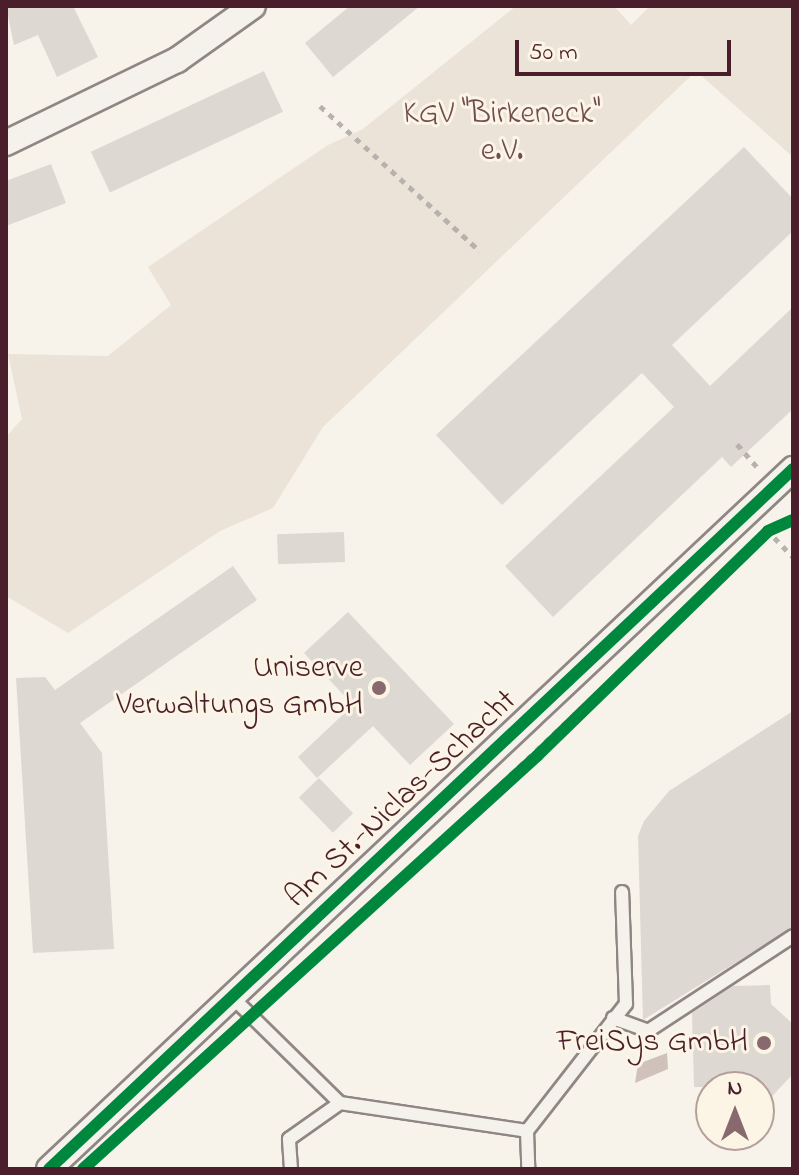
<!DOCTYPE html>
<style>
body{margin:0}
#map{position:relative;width:799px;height:1175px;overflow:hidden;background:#f7f3ea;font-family:"Indie Flower",sans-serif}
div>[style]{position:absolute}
.green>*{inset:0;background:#ebe2d8}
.water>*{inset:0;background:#d0c1ba}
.building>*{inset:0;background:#ddd8d2;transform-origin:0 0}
.path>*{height:5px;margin-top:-2.5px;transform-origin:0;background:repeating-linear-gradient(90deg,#b8b1ae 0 6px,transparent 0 12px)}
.roads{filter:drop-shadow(2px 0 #908684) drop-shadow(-2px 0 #908684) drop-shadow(0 2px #908684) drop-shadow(0 -2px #908684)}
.service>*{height:12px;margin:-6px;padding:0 6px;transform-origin:6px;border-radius:6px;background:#f5f2ec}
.minor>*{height:24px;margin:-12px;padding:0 12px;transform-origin:12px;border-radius:12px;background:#f5f2ec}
.cycleway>*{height:12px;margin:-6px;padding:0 6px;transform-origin:6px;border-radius:6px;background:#00873e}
.dots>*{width:22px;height:22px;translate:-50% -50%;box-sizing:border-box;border:4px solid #fcf5e5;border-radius:50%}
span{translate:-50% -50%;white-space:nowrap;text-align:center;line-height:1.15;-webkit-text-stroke:6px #fcf5e5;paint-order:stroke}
.park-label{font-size:32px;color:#704c53}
.poi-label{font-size:32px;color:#4a1f2b}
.right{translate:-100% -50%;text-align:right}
.street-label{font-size:32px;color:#4a1f2b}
.frame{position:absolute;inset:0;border:8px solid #4a1f2b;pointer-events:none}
.north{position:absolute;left:695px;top:1071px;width:80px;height:80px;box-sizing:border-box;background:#fcf5e5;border:2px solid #b59f9b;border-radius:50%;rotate:0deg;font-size:22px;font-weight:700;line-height:32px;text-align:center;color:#4a1f2b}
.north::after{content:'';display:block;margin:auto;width:28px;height:36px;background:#87696e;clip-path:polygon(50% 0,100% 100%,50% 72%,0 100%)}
.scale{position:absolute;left:515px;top:40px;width:216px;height:36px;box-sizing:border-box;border:4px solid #4a1f2b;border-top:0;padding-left:10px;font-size:24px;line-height:28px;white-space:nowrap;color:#4a1f2b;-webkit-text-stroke:6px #fcf5e5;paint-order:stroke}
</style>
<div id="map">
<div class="green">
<i style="clip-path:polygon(516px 6px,614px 6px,631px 25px,650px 6px,793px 6px,793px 157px,696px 71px,323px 427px,273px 508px,220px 531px,68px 633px,6px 596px,6px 437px,22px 419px,8px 354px,108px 356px,171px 305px,148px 267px,328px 145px,363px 129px)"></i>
</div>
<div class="water">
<i style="clip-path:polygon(667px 1053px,668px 1069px,635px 1083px,638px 1064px)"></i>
</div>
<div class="building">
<i style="clip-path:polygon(6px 6px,73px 6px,98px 57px,57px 77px,38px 35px,14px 45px)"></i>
<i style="clip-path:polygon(350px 6px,420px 6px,333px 77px,305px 43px)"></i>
<i style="left:264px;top:71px;width:45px;height:191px;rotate:65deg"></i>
<i style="clip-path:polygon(744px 147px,793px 199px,793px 231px,672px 345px,710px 386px,793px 307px,793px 409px,731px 467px,722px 457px,553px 617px,505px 566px,674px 407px,642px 373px,502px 505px,436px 435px)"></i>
<i style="clip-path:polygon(51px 164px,66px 203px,6px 226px,6px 181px)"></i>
<i style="left:344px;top:532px;width:30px;height:67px;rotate:88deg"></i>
<i style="clip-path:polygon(233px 566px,257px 600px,80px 723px,102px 753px,114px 949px,33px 953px,16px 678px,45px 677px,55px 690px)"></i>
<i style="clip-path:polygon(348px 612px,454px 724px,410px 765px,373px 726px,317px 778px,298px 757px,353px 705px,304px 653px)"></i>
<i style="clip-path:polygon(793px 711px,793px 927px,643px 1020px,638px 836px,644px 821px,669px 791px)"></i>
<i style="left:319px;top:778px;width:49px;height:28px;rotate:46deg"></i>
<i style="clip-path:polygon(770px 985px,771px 1004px,793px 1024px,793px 1074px,759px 1110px,759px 1087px,694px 1087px,692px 1013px,733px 986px)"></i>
</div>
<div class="path">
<i style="left:320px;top:106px;width:216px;rotate:42.2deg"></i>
<i style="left:737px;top:444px;width:32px;rotate:49deg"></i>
<i style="left:766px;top:529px;width:39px;rotate:46deg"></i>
<i style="left:769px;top:531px;width:26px;rotate:-25deg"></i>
<i style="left:266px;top:1006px;width:494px;rotate:-43.4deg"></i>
</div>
<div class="roads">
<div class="service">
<i style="left:232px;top:997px;width:151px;rotate:44.5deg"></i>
<i style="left:340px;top:1103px;width:189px;rotate:8.5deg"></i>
<i style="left:527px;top:1131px;width:38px;rotate:88deg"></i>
<i style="left:613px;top:1018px;width:37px;rotate:20deg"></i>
<i style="left:648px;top:1031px;width:173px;rotate:-33.2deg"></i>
<i style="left:527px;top:1131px;width:161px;rotate:-52.1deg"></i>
<i style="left:626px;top:1004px;width:112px;rotate:-92deg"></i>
<i style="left:291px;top:1169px;width:30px;rotate:-94deg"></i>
<i style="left:289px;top:1139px;width:62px;rotate:-35.2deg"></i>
</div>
<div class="minor">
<i style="left:6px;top:143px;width:190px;rotate:-25.9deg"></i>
<i style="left:177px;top:60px;width:93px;rotate:-35.4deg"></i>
<i style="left:49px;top:1169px;width:1022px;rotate:-43.25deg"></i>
</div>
</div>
<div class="cycleway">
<i style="left:49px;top:1169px;width:1022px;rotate:-43.25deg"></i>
<i style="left:83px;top:1169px;width:614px;rotate:-42.29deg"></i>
<i style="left:537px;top:756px;width:322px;rotate:-44.2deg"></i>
<i style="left:768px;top:531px;width:27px;rotate:-24deg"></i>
</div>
<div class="dots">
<i style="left:379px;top:688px;background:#87696e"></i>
<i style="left:764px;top:1043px;background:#87696e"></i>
</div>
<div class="park-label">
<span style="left:502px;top:134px">KGV "Birkeneck"<br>e.V.</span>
</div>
<div class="poi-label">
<span class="right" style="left:363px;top:688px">Uniserve<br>Verwaltungs GmbH</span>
<span class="right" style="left:748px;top:1043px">FreiSys GmbH</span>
</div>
<div class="street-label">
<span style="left:402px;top:800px;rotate:-43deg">Am St.-Niclas-Schacht</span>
</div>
<div class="frame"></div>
<div class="north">N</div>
<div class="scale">50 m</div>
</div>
